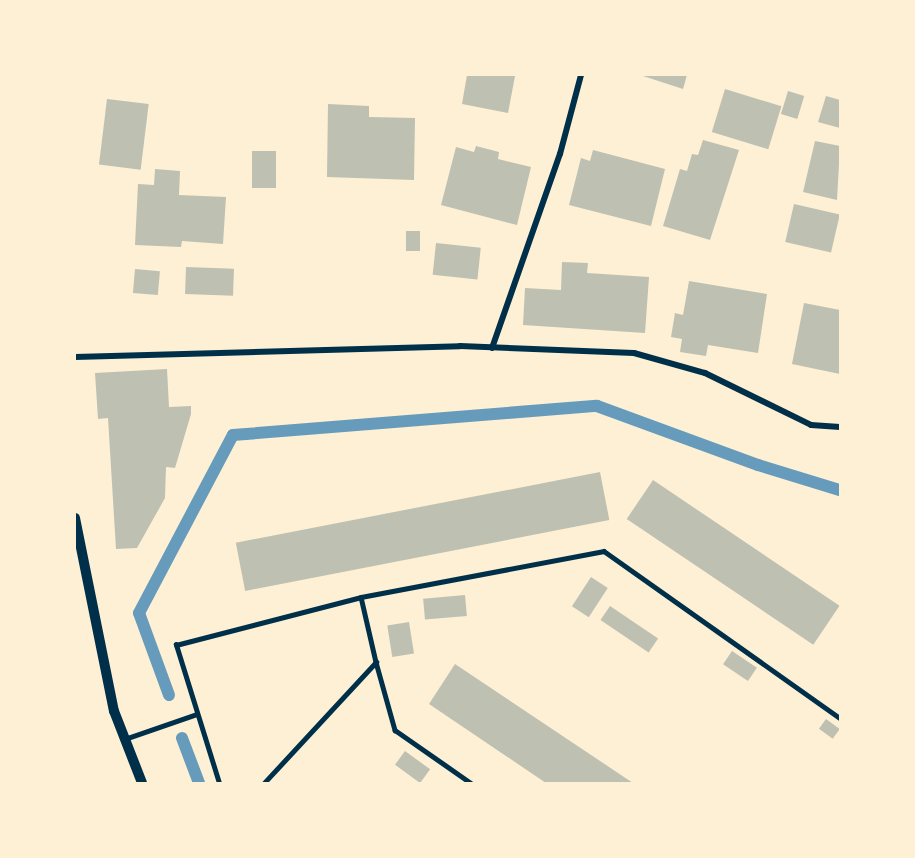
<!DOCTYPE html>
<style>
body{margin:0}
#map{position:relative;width:915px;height:858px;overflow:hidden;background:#fdf0d5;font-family:"Golos Text",sans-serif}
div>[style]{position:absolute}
.stream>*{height:12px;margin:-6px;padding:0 6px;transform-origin:6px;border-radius:6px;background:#669bbc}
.building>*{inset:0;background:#bec0b2;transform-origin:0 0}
.service>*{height:4.5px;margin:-2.25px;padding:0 2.25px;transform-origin:2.25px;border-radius:2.25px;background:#003049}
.minor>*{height:6px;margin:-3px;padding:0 3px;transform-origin:3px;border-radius:3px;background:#003049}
.tertiary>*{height:10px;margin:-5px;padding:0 5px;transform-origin:5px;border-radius:5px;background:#003049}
span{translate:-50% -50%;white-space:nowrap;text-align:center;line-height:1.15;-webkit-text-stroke:4.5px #fdf0d5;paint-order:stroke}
.frame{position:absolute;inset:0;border:76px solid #fdf0d5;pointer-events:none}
</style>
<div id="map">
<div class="stream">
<i style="left:169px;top:695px;width:87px;rotate:-110.1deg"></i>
<i style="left:139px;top:613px;width:201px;rotate:-62.2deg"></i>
<i style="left:233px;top:435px;width:365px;rotate:-4.6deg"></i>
<i style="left:597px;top:406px;width:171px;rotate:20.1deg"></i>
<i style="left:758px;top:465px;width:86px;rotate:17deg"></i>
<i style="left:182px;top:738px;width:48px;rotate:69.3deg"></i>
</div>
<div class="building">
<i style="clip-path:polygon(467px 75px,515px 76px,508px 113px,462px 104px)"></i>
<i style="clip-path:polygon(640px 75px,687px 75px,683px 89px)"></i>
<i style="left:725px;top:89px;width:59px;height:45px;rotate:17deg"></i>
<i style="left:788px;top:91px;width:17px;height:24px;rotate:17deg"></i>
<i style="clip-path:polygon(826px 96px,840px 100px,840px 128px,818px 122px)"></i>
<i style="left:107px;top:99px;width:42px;height:66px;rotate:7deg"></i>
<i style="clip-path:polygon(328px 104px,369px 106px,369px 117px,415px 118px,414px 180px,327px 177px)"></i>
<i style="clip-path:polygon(703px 140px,739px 150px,710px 240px,663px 226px,680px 169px,687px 171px,692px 154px,698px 155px)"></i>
<i style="clip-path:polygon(815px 141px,840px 146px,837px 200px,803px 192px)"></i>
<i style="clip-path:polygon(476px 146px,499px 152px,498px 159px,531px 167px,517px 225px,441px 205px,456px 147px,474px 152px)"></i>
<i style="clip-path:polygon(593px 150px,665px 169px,651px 226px,569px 205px,581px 158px,590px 161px)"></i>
<i style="left:252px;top:151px;width:24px;height:37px"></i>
<i style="clip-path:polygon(155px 169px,180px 171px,179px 195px,226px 197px,223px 244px,182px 241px,181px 247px,135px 245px,138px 184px,154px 185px)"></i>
<i style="left:794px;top:204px;width:47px;height:39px;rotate:13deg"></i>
<i style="left:406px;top:231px;width:14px;height:20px"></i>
<i style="left:436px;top:243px;width:45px;height:32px;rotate:6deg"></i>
<i style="clip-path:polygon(562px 262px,588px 263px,587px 273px,649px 277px,645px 333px,523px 325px,525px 288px,561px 290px)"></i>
<i style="left:186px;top:267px;width:48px;height:27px;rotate:2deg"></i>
<i style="left:135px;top:269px;width:25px;height:24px;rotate:5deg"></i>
<i style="clip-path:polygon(689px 281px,767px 294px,758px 353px,708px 345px,706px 356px,680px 352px,682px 339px,671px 337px,675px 313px,683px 315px)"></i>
<i style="clip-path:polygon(804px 303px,840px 310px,840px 374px,792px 364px)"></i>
<i style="clip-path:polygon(167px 369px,169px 407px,191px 406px,191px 414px,175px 468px,166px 467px,165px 498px,137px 548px,116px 549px,108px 418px,98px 419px,95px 373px)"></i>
<i style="left:600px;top:472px;width:49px;height:371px;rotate:79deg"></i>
<i style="left:653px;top:480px;width:225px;height:47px;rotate:34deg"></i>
<i style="left:591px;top:577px;width:20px;height:35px;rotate:33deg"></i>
<i style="left:465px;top:595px;width:21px;height:42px;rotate:85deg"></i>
<i style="left:610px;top:606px;width:58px;height:17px;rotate:34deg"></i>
<i style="left:409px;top:622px;width:32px;height:22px;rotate:81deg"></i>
<i style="left:732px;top:651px;width:30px;height:16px;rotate:34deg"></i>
<i style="clip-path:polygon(455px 664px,633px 783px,546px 783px,429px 704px)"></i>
<i style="left:826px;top:719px;width:17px;height:12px;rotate:36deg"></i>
<i style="left:405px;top:751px;width:31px;height:17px;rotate:36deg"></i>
</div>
<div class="service">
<i style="left:361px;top:597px;width:67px;rotate:77deg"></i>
<i style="left:125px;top:739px;width:76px;rotate:-19.1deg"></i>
<i style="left:219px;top:783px;width:145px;rotate:-107.3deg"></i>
<i style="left:176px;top:645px;width:191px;rotate:-14.5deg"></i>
<i style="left:361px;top:597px;width:247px;rotate:-10.7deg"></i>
<i style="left:604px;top:551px;width:289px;rotate:35.3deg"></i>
<i style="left:264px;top:783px;width:165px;rotate:-47.2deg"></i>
<i style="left:376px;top:662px;width:71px;rotate:74.4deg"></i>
<i style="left:395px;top:730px;width:93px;rotate:34.9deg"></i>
</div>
<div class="minor">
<i style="left:492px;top:348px;width:206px;rotate:-70.7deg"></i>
<i style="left:560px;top:154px;width:82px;rotate:-75.1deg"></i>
<i style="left:75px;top:357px;width:385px;rotate:-1.6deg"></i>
<i style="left:460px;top:346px;width:174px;rotate:2.3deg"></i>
<i style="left:634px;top:353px;width:74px;rotate:15.7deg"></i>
<i style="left:705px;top:373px;width:118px;rotate:26.1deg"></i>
<i style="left:811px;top:425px;width:29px;rotate:4deg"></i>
</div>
<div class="tertiary">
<i style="left:75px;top:518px;width:197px;rotate:78.6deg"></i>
<i style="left:114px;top:711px;width:77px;rotate:68.7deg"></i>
</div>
<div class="frame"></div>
</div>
